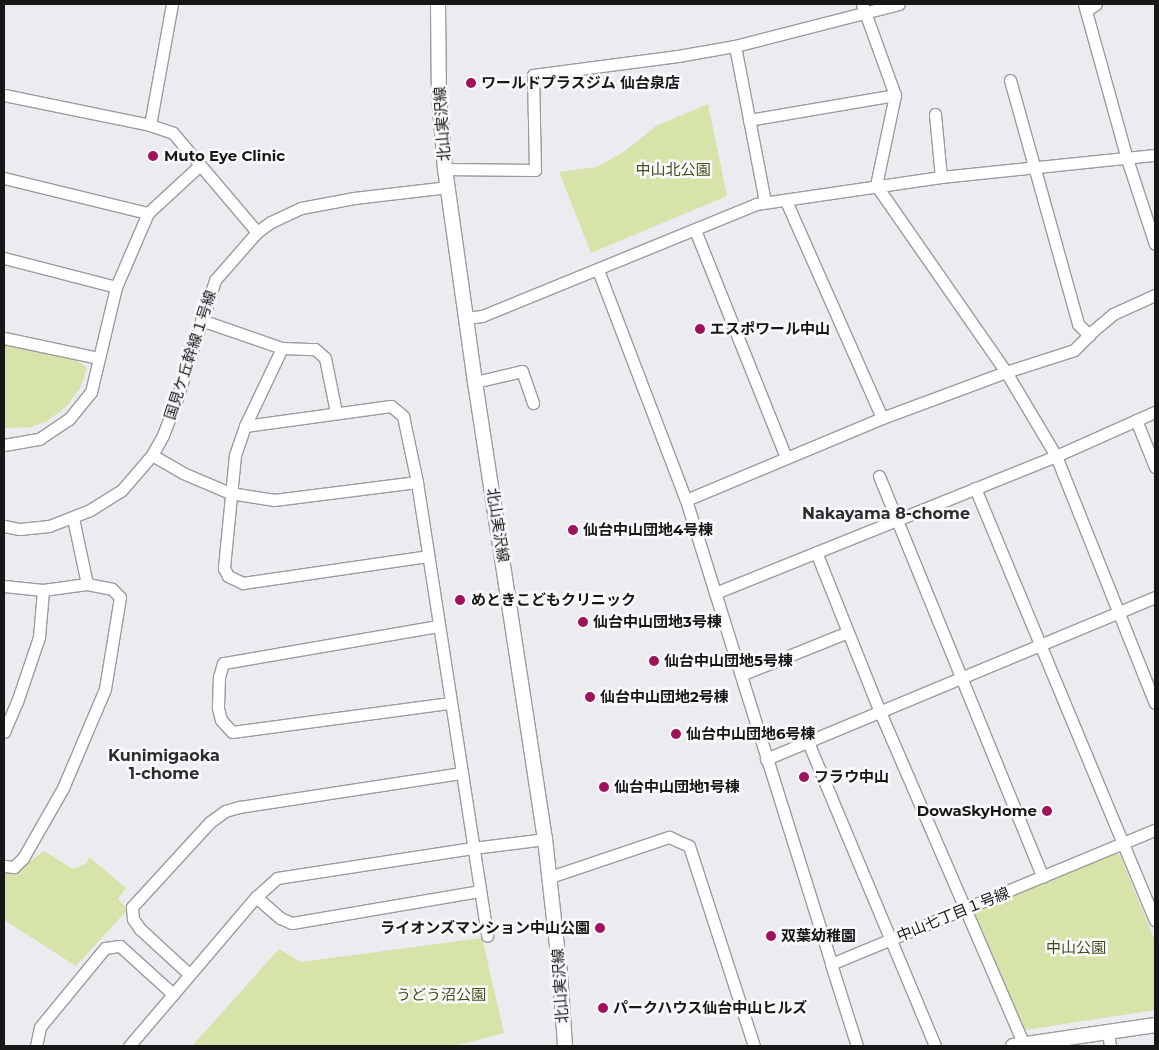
<!DOCTYPE html>
<meta charset="utf-8">
<style>
body{margin:0}
#map{position:relative;width:1159px;height:1050px;overflow:hidden;background:#ecebef;font-family:Montserrat,"Noto Sans JP",sans-serif}
div>[style]{position:absolute}
.green>*{inset:0;background:#d6e3a9}
.roads{filter:drop-shadow(1px 0 #9c9c9f) drop-shadow(-1px 0 #9c9c9f) drop-shadow(0 1px #9c9c9f) drop-shadow(0 -1px #9c9c9f)}
.minor>*{height:11px;margin:-5.5px;padding:0 5.5px;transform-origin:5.5px;border-radius:5.5px;background:#fff}
.tertiary>*{height:14px;margin:-7px;padding:0 7px;transform-origin:7px;border-radius:7px;background:#fff}
.dots>*{width:14px;height:14px;translate:-50% -50%;box-sizing:border-box;border:2px solid #f9f9fc;border-radius:50%}
span{translate:-50% -50%;white-space:nowrap;text-align:center;line-height:1.15;-webkit-text-stroke:5px #f9f9fc;paint-order:stroke}
.poi-label{font-size:15px;color:#171718;font-weight:700}
.left{translate:0 -50%;text-align:left}
.right{translate:-100% -50%;text-align:right}
.street-label{font-size:15px;color:#171718}
.park-label{font-size:15px;color:#454e1a}
.neighbourhood-label{font-size:16px;color:#2d2c2f;font-weight:700}
.frame{position:absolute;inset:0;border:5px solid #171718;pointer-events:none}
</style>
<div id="map">
<div class="green">
<i style="clip-path:polygon(708px 104px,727px 196px,591px 253px,559px 172px,597px 167px,625px 151px,656px 126px)"></i>
<i style="clip-path:polygon(4px 343px,75px 359px,87px 368px,80px 388px,67px 406px,47px 421px,32px 427px,4px 428px)"></i>
<i style="clip-path:polygon(44px 851px,73px 869px,87px 863px,89px 857px,126px 888px,118px 899px,128px 909px,76px 966px,4px 920px,4px 871px,12px 872px,25px 865px)"></i>
<i style="clip-path:polygon(1116px 853px,1120px 855px,1155px 941px,1155px 1010px,1025px 1030px,973px 915px,976px 910px)"></i>
<i style="clip-path:polygon(482px 938px,504px 1033px,454px 1046px,192px 1046px,279px 949px,301px 962px)"></i>
</div>
<div class="roads">
<div class="minor">
<i style="left:862px;top:4px;width:97px;rotate:70.1deg"></i>
<i style="left:895px;top:95px;width:92px;rotate:101.9deg"></i>
<i style="left:876px;top:185px;width:228px;rotate:55.2deg"></i>
<i style="left:1006px;top:372px;width:98px;rotate:59.2deg"></i>
<i style="left:1056px;top:456px;width:266px;rotate:68.2deg"></i>
<i style="left:1084px;top:4px;width:161px;rotate:74.5deg"></i>
<i style="left:1127px;top:159px;width:89px;rotate:71.8deg"></i>
<i style="left:1086px;top:11px;width:12px;rotate:-35deg"></i>
<i style="left:735px;top:46px;width:159px;rotate:79.1deg"></i>
<i style="left:1010px;top:80px;width:253px;rotate:74.4deg"></i>
<i style="left:1078px;top:324px;width:16px;rotate:45deg"></i>
<i style="left:4px;top:95px;width:149px;rotate:11.6deg"></i>
<i style="left:150px;top:125px;width:24px;rotate:19deg"></i>
<i style="left:173px;top:133px;width:130px;rotate:49.7deg"></i>
<i style="left:935px;top:114px;width:63px;rotate:84.6deg"></i>
<i style="left:749px;top:120px;width:148px;rotate:-9.7deg"></i>
<i style="left:150px;top:125px;width:123px;rotate:-79.7deg"></i>
<i style="left:445px;top:169px;width:90px;rotate:0.6deg"></i>
<i style="left:535px;top:170px;width:95px;rotate:-91.2deg"></i>
<i style="left:533px;top:75px;width:146px;rotate:-7.5deg"></i>
<i style="left:678px;top:56px;width:58px;rotate:-10deg"></i>
<i style="left:735px;top:46px;width:169px;rotate:-14.4deg"></i>
<i style="left:4px;top:178px;width:148px;rotate:13.7deg"></i>
<i style="left:786px;top:201px;width:237px;rotate:66.1deg"></i>
<i style="left:695px;top:230px;width:245px;rotate:68.2deg"></i>
<i style="left:4px;top:258px;width:116px;rotate:14.5deg"></i>
<i style="left:598px;top:270px;width:246px;rotate:69.1deg"></i>
<i style="left:686px;top:500px;width:486px;rotate:72.6deg"></i>
<i style="left:466px;top:318px;width:16px;rotate:-7deg"></i>
<i style="left:482px;top:316px;width:296px;rotate:-22.2deg"></i>
<i style="left:756px;top:204px;width:187px;rotate:-8.3deg"></i>
<i style="left:941px;top:177px;width:215px;rotate:-5.9deg"></i>
<i style="left:201px;top:320px;width:86px;rotate:19.1deg"></i>
<i style="left:282px;top:348px;width:33px;rotate:2deg"></i>
<i style="left:315px;top:349px;width:13px;rotate:42deg"></i>
<i style="left:325px;top:358px;width:55px;rotate:78.5deg"></i>
<i style="left:4px;top:338px;width:96px;rotate:12deg"></i>
<i style="left:282px;top:348px;width:86px;rotate:115.4deg"></i>
<i style="left:245px;top:426px;width:31px;rotate:109deg"></i>
<i style="left:235px;top:455px;width:114px;rotate:95.6deg"></i>
<i style="left:224px;top:568px;width:9px;rotate:63deg"></i>
<i style="left:228px;top:576px;width:17px;rotate:25deg"></i>
<i style="left:243px;top:583px;width:186px;rotate:-8.3deg"></i>
<i style="left:475px;top:382px;width:48px;rotate:-13.2deg"></i>
<i style="left:522px;top:371px;width:34px;rotate:71deg"></i>
<i style="left:1136px;top:420px;width:51px;rotate:68deg"></i>
<i style="left:245px;top:426px;width:147px;rotate:-7.8deg"></i>
<i style="left:391px;top:406px;width:16px;rotate:40deg"></i>
<i style="left:403px;top:416px;width:67px;rotate:78deg"></i>
<i style="left:417px;top:482px;width:459px;rotate:81.2deg"></i>
<i style="left:4px;top:445px;width:36px;rotate:-10deg"></i>
<i style="left:39px;top:439px;width:36px;rotate:-34deg"></i>
<i style="left:69px;top:419px;width:35px;rotate:-51deg"></i>
<i style="left:91px;top:392px;width:108px;rotate:-76.6deg"></i>
<i style="left:116px;top:287px;width:81px;rotate:-66.6deg"></i>
<i style="left:148px;top:213px;width:69px;rotate:-42.7deg"></i>
<i style="left:152px;top:455px;width:36px;rotate:30deg"></i>
<i style="left:183px;top:473px;width:51px;rotate:23.1deg"></i>
<i style="left:230px;top:493px;width:45px;rotate:9deg"></i>
<i style="left:274px;top:500px;width:144px;rotate:-7.2deg"></i>
<i style="left:879px;top:476px;width:433px;rotate:67.8deg"></i>
<i style="left:975px;top:488px;width:468px;rotate:67.4deg"></i>
<i style="left:686px;top:500px;width:212px;rotate:-22.7deg"></i>
<i style="left:882px;top:418px;width:132px;rotate:-20.4deg"></i>
<i style="left:1006px;top:372px;width:71px;rotate:-17.9deg"></i>
<i style="left:1074px;top:350px;width:28px;rotate:-45deg"></i>
<i style="left:1094px;top:330px;width:25px;rotate:-40deg"></i>
<i style="left:1113px;top:314px;width:46px;rotate:-24.3deg"></i>
<i style="left:73px;top:518px;width:67px;rotate:78deg"></i>
<i style="left:4px;top:526px;width:16px;rotate:11deg"></i>
<i style="left:20px;top:529px;width:29px;rotate:-6deg"></i>
<i style="left:49px;top:526px;width:44px;rotate:-21.3deg"></i>
<i style="left:90px;top:510px;width:36px;rotate:-32deg"></i>
<i style="left:121px;top:491px;width:48px;rotate:-49.3deg"></i>
<i style="left:152px;top:455px;width:23px;rotate:-61deg"></i>
<i style="left:163px;top:435px;width:40px;rotate:-69deg"></i>
<i style="left:177px;top:398px;width:124px;rotate:-72.1deg"></i>
<i style="left:215px;top:280px;width:64px;rotate:-48.8deg"></i>
<i style="left:257px;top:232px;width:17px;rotate:-36deg"></i>
<i style="left:271px;top:222px;width:33px;rotate:-25deg"></i>
<i style="left:301px;top:208px;width:54px;rotate:-10.7deg"></i>
<i style="left:354px;top:198px;width:95px;rotate:-6.7deg"></i>
<i style="left:816px;top:552px;width:172px;rotate:68.2deg"></i>
<i style="left:880px;top:712px;width:362px;rotate:66.6deg"></i>
<i style="left:4px;top:586px;width:39px;rotate:6deg"></i>
<i style="left:43px;top:590px;width:44px;rotate:-7.8deg"></i>
<i style="left:87px;top:584px;width:25px;rotate:11deg"></i>
<i style="left:112px;top:589px;width:11px;rotate:45deg"></i>
<i style="left:120px;top:597px;width:93px;rotate:99.3deg"></i>
<i style="left:105px;top:689px;width:108px;rotate:113deg"></i>
<i style="left:63px;top:788px;width:81px;rotate:119.7deg"></i>
<i style="left:23px;top:858px;width:13px;rotate:135deg"></i>
<i style="left:14px;top:867px;width:10px;rotate:-174deg"></i>
<i style="left:715px;top:593px;width:367px;rotate:-21.9deg"></i>
<i style="left:1056px;top:456px;width:108px;rotate:-24deg"></i>
<i style="left:438px;top:626px;width:218px;rotate:170.2deg"></i>
<i style="left:223px;top:663px;width:15px;rotate:106deg"></i>
<i style="left:219px;top:677px;width:31px;rotate:92deg"></i>
<i style="left:218px;top:708px;width:12px;rotate:76deg"></i>
<i style="left:221px;top:720px;width:16px;rotate:47deg"></i>
<i style="left:232px;top:732px;width:220px;rotate:-7.6deg"></i>
<i style="left:741px;top:675px;width:115px;rotate:-21.9deg"></i>
<i style="left:4px;top:732px;width:33px;rotate:-67deg"></i>
<i style="left:17px;top:702px;width:69px;rotate:-71.3deg"></i>
<i style="left:39px;top:637px;width:47px;rotate:-85.1deg"></i>
<i style="left:808px;top:742px;width:329px;rotate:67.3deg"></i>
<i style="left:766px;top:759px;width:421px;rotate:-22.6deg"></i>
<i style="left:550px;top:877px;width:126px;rotate:-18.6deg"></i>
<i style="left:669px;top:837px;width:22px;rotate:24deg"></i>
<i style="left:689px;top:846px;width:210px;rotate:72deg"></i>
<i style="left:256px;top:897px;width:32px;rotate:41deg"></i>
<i style="left:280px;top:918px;width:13px;rotate:23deg"></i>
<i style="left:292px;top:923px;width:191px;rotate:-9.7deg"></i>
<i style="left:189px;top:974px;width:67px;rotate:-137.4deg"></i>
<i style="left:140px;top:929px;width:12px;rotate:-125deg"></i>
<i style="left:133px;top:919px;width:12px;rotate:-95deg"></i>
<i style="left:132px;top:907px;width:115px;rotate:-47.5deg"></i>
<i style="left:210px;top:822px;width:19px;rotate:-36deg"></i>
<i style="left:225px;top:811px;width:15px;rotate:-16deg"></i>
<i style="left:239px;top:807px;width:225px;rotate:-8.7deg"></i>
<i style="left:1108px;top:1032px;width:14px;rotate:82deg"></i>
<i style="left:36px;top:1046px;width:19px;rotate:-78deg"></i>
<i style="left:40px;top:1027px;width:102px;rotate:-50.6deg"></i>
<i style="left:105px;top:948px;width:15px;rotate:-8deg"></i>
<i style="left:120px;top:946px;width:72px;rotate:42.2deg"></i>
<i style="left:129px;top:1046px;width:196px;rotate:-49.6deg"></i>
<i style="left:256px;top:897px;width:28px;rotate:-42deg"></i>
<i style="left:277px;top:878px;width:198px;rotate:-8.7deg"></i>
<i style="left:473px;top:848px;width:73px;rotate:-7.1deg"></i>
<i style="left:857px;top:1046px;width:86px;rotate:-107.6deg"></i>
<i style="left:831px;top:964px;width:351px;rotate:-22.5deg"></i>
</div>
<div class="tertiary">
<i style="left:438px;top:4px;width:93px;rotate:89.4deg"></i>
<i style="left:439px;top:97px;width:72px;rotate:85.2deg"></i>
<i style="left:445px;top:169px;width:215px;rotate:82deg"></i>
<i style="left:475px;top:382px;width:462px;rotate:81.3deg"></i>
<i style="left:545px;top:839px;width:134px;rotate:83.6deg"></i>
<i style="left:560px;top:972px;width:74px;rotate:86.1deg"></i>
<i style="left:1013px;top:1046px;width:144px;rotate:-8.4deg"></i>
</div>
</div>
<div class="dots">
<i style="left:471px;top:83px;background:#a0125a"></i>
<i style="left:153px;top:156px;background:#a0125a"></i>
<i style="left:700px;top:329px;background:#a0125a"></i>
<i style="left:573px;top:530px;background:#a0125a"></i>
<i style="left:460px;top:600px;background:#a0125a"></i>
<i style="left:583px;top:622px;background:#a0125a"></i>
<i style="left:654px;top:661px;background:#a0125a"></i>
<i style="left:590px;top:697px;background:#a0125a"></i>
<i style="left:676px;top:734px;background:#a0125a"></i>
<i style="left:804px;top:777px;background:#a0125a"></i>
<i style="left:604px;top:787px;background:#a0125a"></i>
<i style="left:1047px;top:811px;background:#a0125a"></i>
<i style="left:600px;top:928px;background:#a0125a"></i>
<i style="left:771px;top:936px;background:#a0125a"></i>
<i style="left:603px;top:1008px;background:#a0125a"></i>
</div>
<div class="poi-label">
<span class="left" style="left:481px;top:83px">ワールドプラスジム 仙台泉店</span>
<span class="left" style="left:164px;top:156px">Muto Eye Clinic</span>
<span class="left" style="left:710px;top:329px">エスポワール中山</span>
<span class="left" style="left:583px;top:530px">仙台中山団地4号棟</span>
<span class="left" style="left:471px;top:600px">めときこどもクリニック</span>
<span class="left" style="left:593px;top:622px">仙台中山団地3号棟</span>
<span class="left" style="left:664px;top:661px">仙台中山団地5号棟</span>
<span class="left" style="left:600px;top:697px">仙台中山団地2号棟</span>
<span class="left" style="left:686px;top:734px">仙台中山団地6号棟</span>
<span class="left" style="left:814px;top:777px">フラウ中山</span>
<span class="left" style="left:614px;top:787px">仙台中山団地1号棟</span>
<span class="right" style="left:1037px;top:811px">DowaSkyHome</span>
<span class="right" style="left:590px;top:928px">ライオンズマンション中山公園</span>
<span class="left" style="left:781px;top:936px">双葉幼稚園</span>
<span class="left" style="left:613px;top:1008px">パークハウス仙台中山ヒルズ</span>
</div>
<div class="street-label">
<span style="left:442px;top:124px;rotate:-94deg">北山実沢線</span>
<span style="left:190px;top:355px;rotate:-72deg">国見ケ丘幹線１号線</span>
<span style="left:498px;top:525px;rotate:81deg">北山実沢線</span>
<span style="left:953px;top:914px;rotate:-22deg">中山七丁目１号線</span>
<span style="left:560px;top:986px;rotate:-94deg">北山実沢線</span>
</div>
<div class="park-label">
<span style="left:673px;top:170px">中山北公園</span>
<span style="left:1076px;top:948px">中山公園</span>
<span style="left:441px;top:995px">うどう沼公園</span>
</div>
<div class="neighbourhood-label">
<span style="left:886px;top:514px">Nakayama 8-chome</span>
<span style="left:164px;top:765px">Kunimigaoka<br>1-chome</span>
</div>
<div class="frame"></div>
</div>
